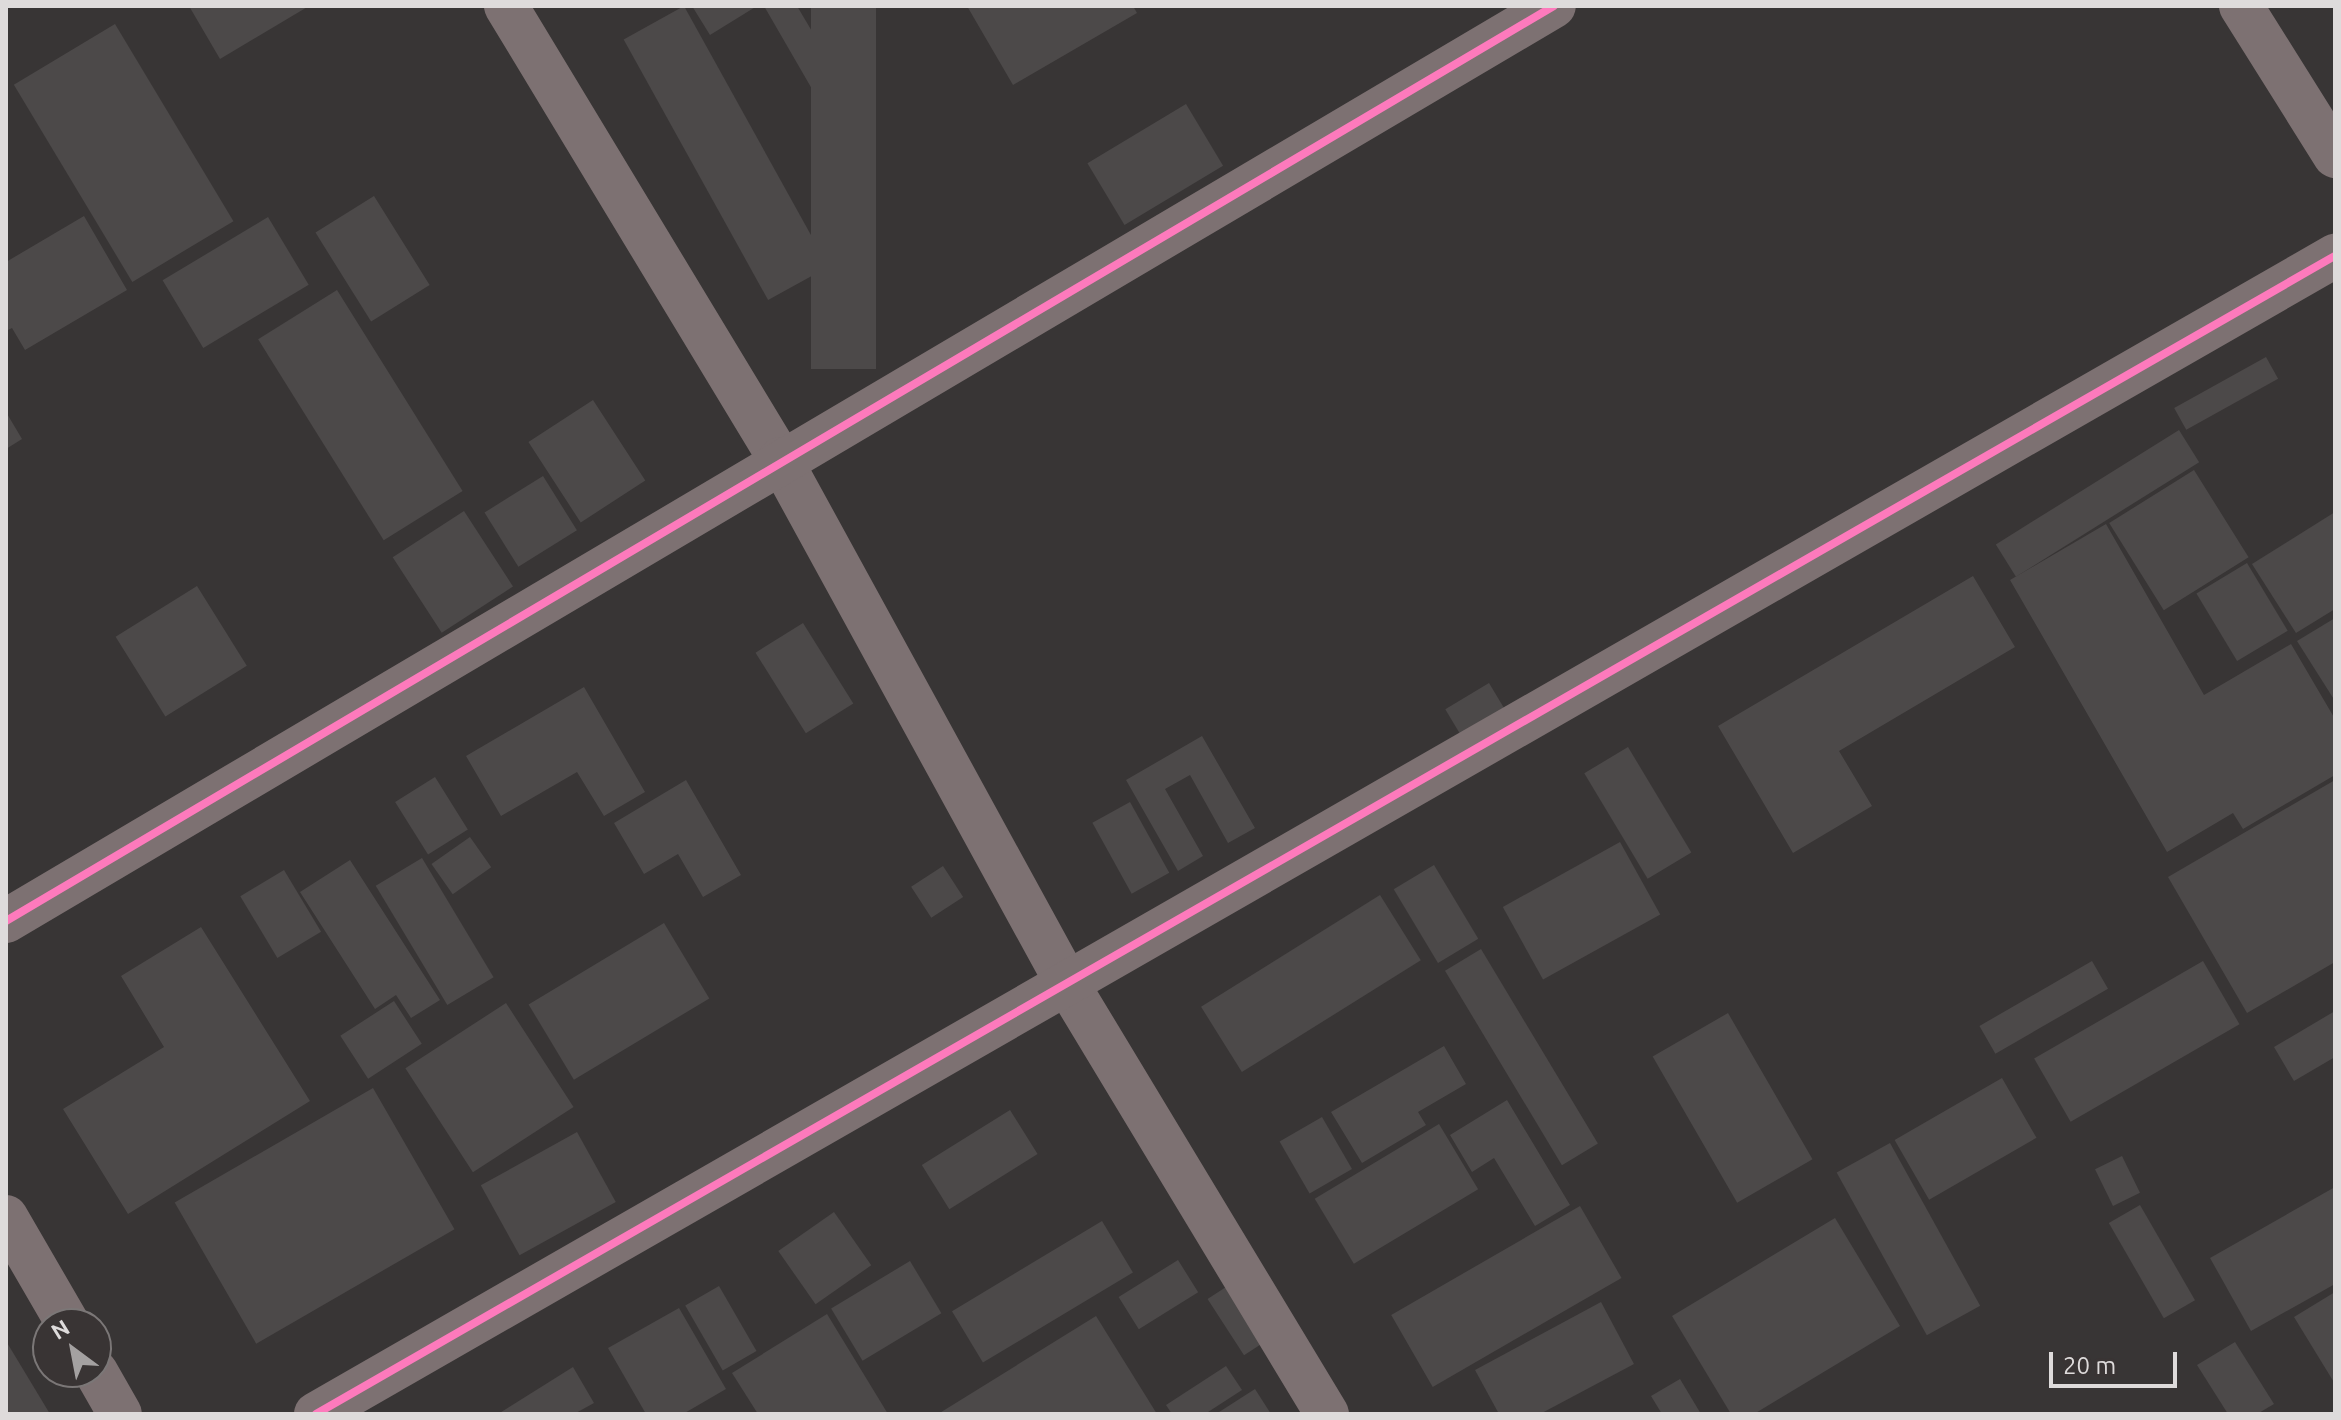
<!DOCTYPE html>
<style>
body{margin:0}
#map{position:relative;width:2341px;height:1420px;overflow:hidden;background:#383535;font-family:Ubuntu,sans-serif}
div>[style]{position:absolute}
.building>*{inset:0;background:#4c4949;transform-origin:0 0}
.minor>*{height:44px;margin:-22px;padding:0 22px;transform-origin:22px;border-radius:22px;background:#7d7172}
.cycleway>*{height:8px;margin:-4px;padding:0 4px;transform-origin:4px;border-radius:4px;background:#fd7abc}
span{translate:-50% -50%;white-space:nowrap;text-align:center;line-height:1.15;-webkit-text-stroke:8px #393434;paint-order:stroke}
.frame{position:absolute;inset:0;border:8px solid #dedbdb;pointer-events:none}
.north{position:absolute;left:32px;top:1308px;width:80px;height:80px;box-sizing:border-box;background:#393434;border:2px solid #7b7777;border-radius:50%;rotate:328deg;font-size:22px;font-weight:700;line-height:32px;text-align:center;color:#dedbdb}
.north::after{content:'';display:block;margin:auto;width:28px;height:36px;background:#a4a1a1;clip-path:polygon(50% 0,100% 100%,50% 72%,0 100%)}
.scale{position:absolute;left:2049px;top:1352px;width:128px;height:36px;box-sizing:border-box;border:4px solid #dedbdb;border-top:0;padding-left:10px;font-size:24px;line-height:28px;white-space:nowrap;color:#dedbdb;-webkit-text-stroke:6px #393434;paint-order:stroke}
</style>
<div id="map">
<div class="building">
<i style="clip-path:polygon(189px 6px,309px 6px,220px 59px)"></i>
<i style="left:684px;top:6px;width:298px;height:69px;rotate:61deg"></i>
<i style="clip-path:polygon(692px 6px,757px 6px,710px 35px)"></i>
<i style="clip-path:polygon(764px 6px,797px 6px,864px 119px,838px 134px)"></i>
<i style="left:811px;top:6px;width:65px;height:363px"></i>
<i style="clip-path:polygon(967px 6px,1133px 6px,1137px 13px,1013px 85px)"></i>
<i style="left:115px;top:24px;width:230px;height:118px;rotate:59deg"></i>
<i style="left:1186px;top:104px;width:72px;height:115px;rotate:59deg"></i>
<i style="left:374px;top:196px;width:105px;height:69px;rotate:58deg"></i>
<i style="clip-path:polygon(84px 216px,127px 290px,25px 350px,12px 328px,6px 331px,6px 262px)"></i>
<i style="left:268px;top:217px;width:79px;height:123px;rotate:59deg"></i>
<i style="left:337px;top:290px;width:237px;height:93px;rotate:58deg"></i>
<i style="left:2266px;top:357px;width:25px;height:105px;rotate:61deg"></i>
<i style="left:593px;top:400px;width:96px;height:77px;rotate:57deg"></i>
<i style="clip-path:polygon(6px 412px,22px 439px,6px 449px)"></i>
<i style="left:2179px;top:430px;width:38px;height:216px;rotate:58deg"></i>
<i style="left:2194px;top:470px;width:103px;height:100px;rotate:58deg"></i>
<i style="left:543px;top:476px;width:64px;height:69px;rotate:58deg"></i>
<i style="left:464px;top:511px;width:90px;height:85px;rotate:57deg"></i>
<i style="clip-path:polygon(2335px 512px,2335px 609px,2296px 633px,2252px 564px)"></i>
<i style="clip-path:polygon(2106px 524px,2204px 695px,2291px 644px,2335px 719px,2335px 775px,2243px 829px,2233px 813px,2167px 852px,2010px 580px)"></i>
<i style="left:2247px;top:563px;width:79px;height:59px;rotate:59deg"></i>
<i style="clip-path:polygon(1973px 576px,2015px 647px,1839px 751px,1872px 806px,1793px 853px,1718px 726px)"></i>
<i style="left:197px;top:586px;width:94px;height:96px;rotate:58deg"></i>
<i style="clip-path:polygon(2335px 618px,2335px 701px,2297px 641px)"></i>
<i style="left:803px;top:623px;width:95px;height:56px;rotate:58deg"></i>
<i style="left:1489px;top:683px;width:37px;height:51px;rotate:59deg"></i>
<i style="clip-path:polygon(584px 687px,645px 792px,604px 816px,577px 772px,501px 816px,466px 756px)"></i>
<i style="clip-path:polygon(1202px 736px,1255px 828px,1228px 843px,1190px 775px,1165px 789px,1203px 856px,1178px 871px,1126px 780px)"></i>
<i style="left:1628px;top:747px;width:123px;height:51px;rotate:59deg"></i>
<i style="left:435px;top:777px;width:62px;height:47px;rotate:58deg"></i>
<i style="clip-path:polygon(686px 780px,741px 875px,703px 897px,678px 854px,644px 874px,614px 823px)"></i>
<i style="clip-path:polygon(2335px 780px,2335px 962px,2247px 1013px,2168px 877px)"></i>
<i style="left:1130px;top:802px;width:81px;height:43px;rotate:61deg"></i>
<i style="left:470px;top:837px;width:37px;height:47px;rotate:55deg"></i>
<i style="left:1620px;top:842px;width:83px;height:134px;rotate:61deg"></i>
<i style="left:422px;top:858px;width:139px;height:54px;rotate:59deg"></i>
<i style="clip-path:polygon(350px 860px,440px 1000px,411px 1018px,396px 995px,375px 1009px,300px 892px)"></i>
<i style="left:1434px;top:865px;width:86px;height:47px;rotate:59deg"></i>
<i style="left:943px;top:866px;width:37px;height:38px;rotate:57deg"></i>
<i style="left:284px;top:870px;width:72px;height:51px;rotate:59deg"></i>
<i style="left:1380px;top:895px;width:77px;height:211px;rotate:58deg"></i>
<i style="left:664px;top:923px;width:88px;height:158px;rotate:59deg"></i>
<i style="clip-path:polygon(201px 927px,310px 1101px,128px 1214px,63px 1109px,164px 1047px,121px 976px)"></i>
<i style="left:1481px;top:949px;width:227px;height:42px;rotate:59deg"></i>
<i style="left:2092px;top:961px;width:32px;height:130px;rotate:60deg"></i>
<i style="left:2203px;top:961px;width:73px;height:195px;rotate:60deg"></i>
<i style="left:394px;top:1001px;width:51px;height:64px;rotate:57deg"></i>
<i style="left:506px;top:1003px;width:124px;height:120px;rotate:57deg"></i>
<i style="clip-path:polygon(2335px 1011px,2335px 1057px,2294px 1081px,2274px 1047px)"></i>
<i style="left:1728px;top:1013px;width:169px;height:87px;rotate:60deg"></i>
<i style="clip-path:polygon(1444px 1046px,1466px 1084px,1418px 1112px,1426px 1125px,1362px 1163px,1331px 1112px)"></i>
<i style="left:2002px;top:1078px;width:69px;height:124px;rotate:60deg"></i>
<i style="left:373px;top:1088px;width:163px;height:229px;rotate:60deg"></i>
<i style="clip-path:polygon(1507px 1100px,1570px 1205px,1535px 1226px,1494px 1158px,1472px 1172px,1450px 1135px)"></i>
<i style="left:1010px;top:1110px;width:52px;height:104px;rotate:58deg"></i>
<i style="left:1322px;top:1117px;width:60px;height:49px;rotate:60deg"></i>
<i style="left:1439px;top:1124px;width:76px;height:145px;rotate:59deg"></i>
<i style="left:577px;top:1132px;width:80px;height:110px;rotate:61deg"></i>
<i style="left:1890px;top:1143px;width:186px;height:61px;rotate:61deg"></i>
<i style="left:2122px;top:1156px;width:41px;height:30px;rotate:64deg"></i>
<i style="clip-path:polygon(2335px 1187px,2335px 1284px,2251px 1331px,2210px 1258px)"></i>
<i style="left:2140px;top:1205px;width:110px;height:36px;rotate:60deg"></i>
<i style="left:1580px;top:1206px;width:83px;height:218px;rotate:60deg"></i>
<i style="left:834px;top:1212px;width:65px;height:68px;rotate:55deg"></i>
<i style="clip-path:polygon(1835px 1218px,1900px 1326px,1754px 1414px,1731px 1414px,1672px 1316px)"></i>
<i style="left:1102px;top:1221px;width:60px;height:175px;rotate:59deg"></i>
<i style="left:1178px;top:1260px;width:38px;height:70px;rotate:58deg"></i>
<i style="left:910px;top:1261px;width:61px;height:92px;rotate:59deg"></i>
<i style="left:719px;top:1286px;width:75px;height:39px;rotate:60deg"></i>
<i style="left:1226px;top:1287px;width:67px;height:22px;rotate:57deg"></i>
<i style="clip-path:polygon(2335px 1292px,2335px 1384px,2294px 1317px)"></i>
<i style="clip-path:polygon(1601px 1302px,1634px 1364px,1540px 1414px,1499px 1414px,1475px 1370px)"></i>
<i style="clip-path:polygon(679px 1308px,726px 1389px,683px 1414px,646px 1414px,608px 1348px)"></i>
<i style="clip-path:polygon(827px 1314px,888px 1414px,758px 1414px,732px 1373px)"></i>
<i style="clip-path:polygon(1096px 1316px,1157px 1414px,938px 1414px)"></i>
<i style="clip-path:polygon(6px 1341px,50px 1414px,6px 1414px)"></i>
<i style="clip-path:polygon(2235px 1342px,2274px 1404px,2257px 1414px,2228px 1414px,2197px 1365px)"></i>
<i style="clip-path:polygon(1226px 1366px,1242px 1390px,1205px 1414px,1172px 1414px,1166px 1405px)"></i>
<i style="clip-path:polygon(573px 1367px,594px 1403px,574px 1414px,498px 1414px)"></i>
<i style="clip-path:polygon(1680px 1379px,1701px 1414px,1662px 1414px,1651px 1396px)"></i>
<i style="clip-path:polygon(1255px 1389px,1271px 1414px,1216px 1414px)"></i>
</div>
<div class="minor">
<i style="left:506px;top:6px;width:529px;rotate:58.83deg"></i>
<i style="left:780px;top:459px;width:600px;rotate:61.3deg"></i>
<i style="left:1068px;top:985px;width:501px;rotate:58.88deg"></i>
<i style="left:2241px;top:6px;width:177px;rotate:57.9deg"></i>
<i style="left:6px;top:921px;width:1798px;rotate:-30.59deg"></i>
<i style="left:6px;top:1217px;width:124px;rotate:59.9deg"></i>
<i style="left:96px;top:1372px;width:48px;rotate:60.3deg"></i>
<i style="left:316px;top:1414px;width:2328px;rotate:-29.84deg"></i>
</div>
<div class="cycleway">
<i style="left:6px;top:921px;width:1798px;rotate:-30.59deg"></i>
<i style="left:316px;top:1414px;width:2328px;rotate:-29.84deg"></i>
</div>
<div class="frame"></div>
<div class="north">N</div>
<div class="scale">20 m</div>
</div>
